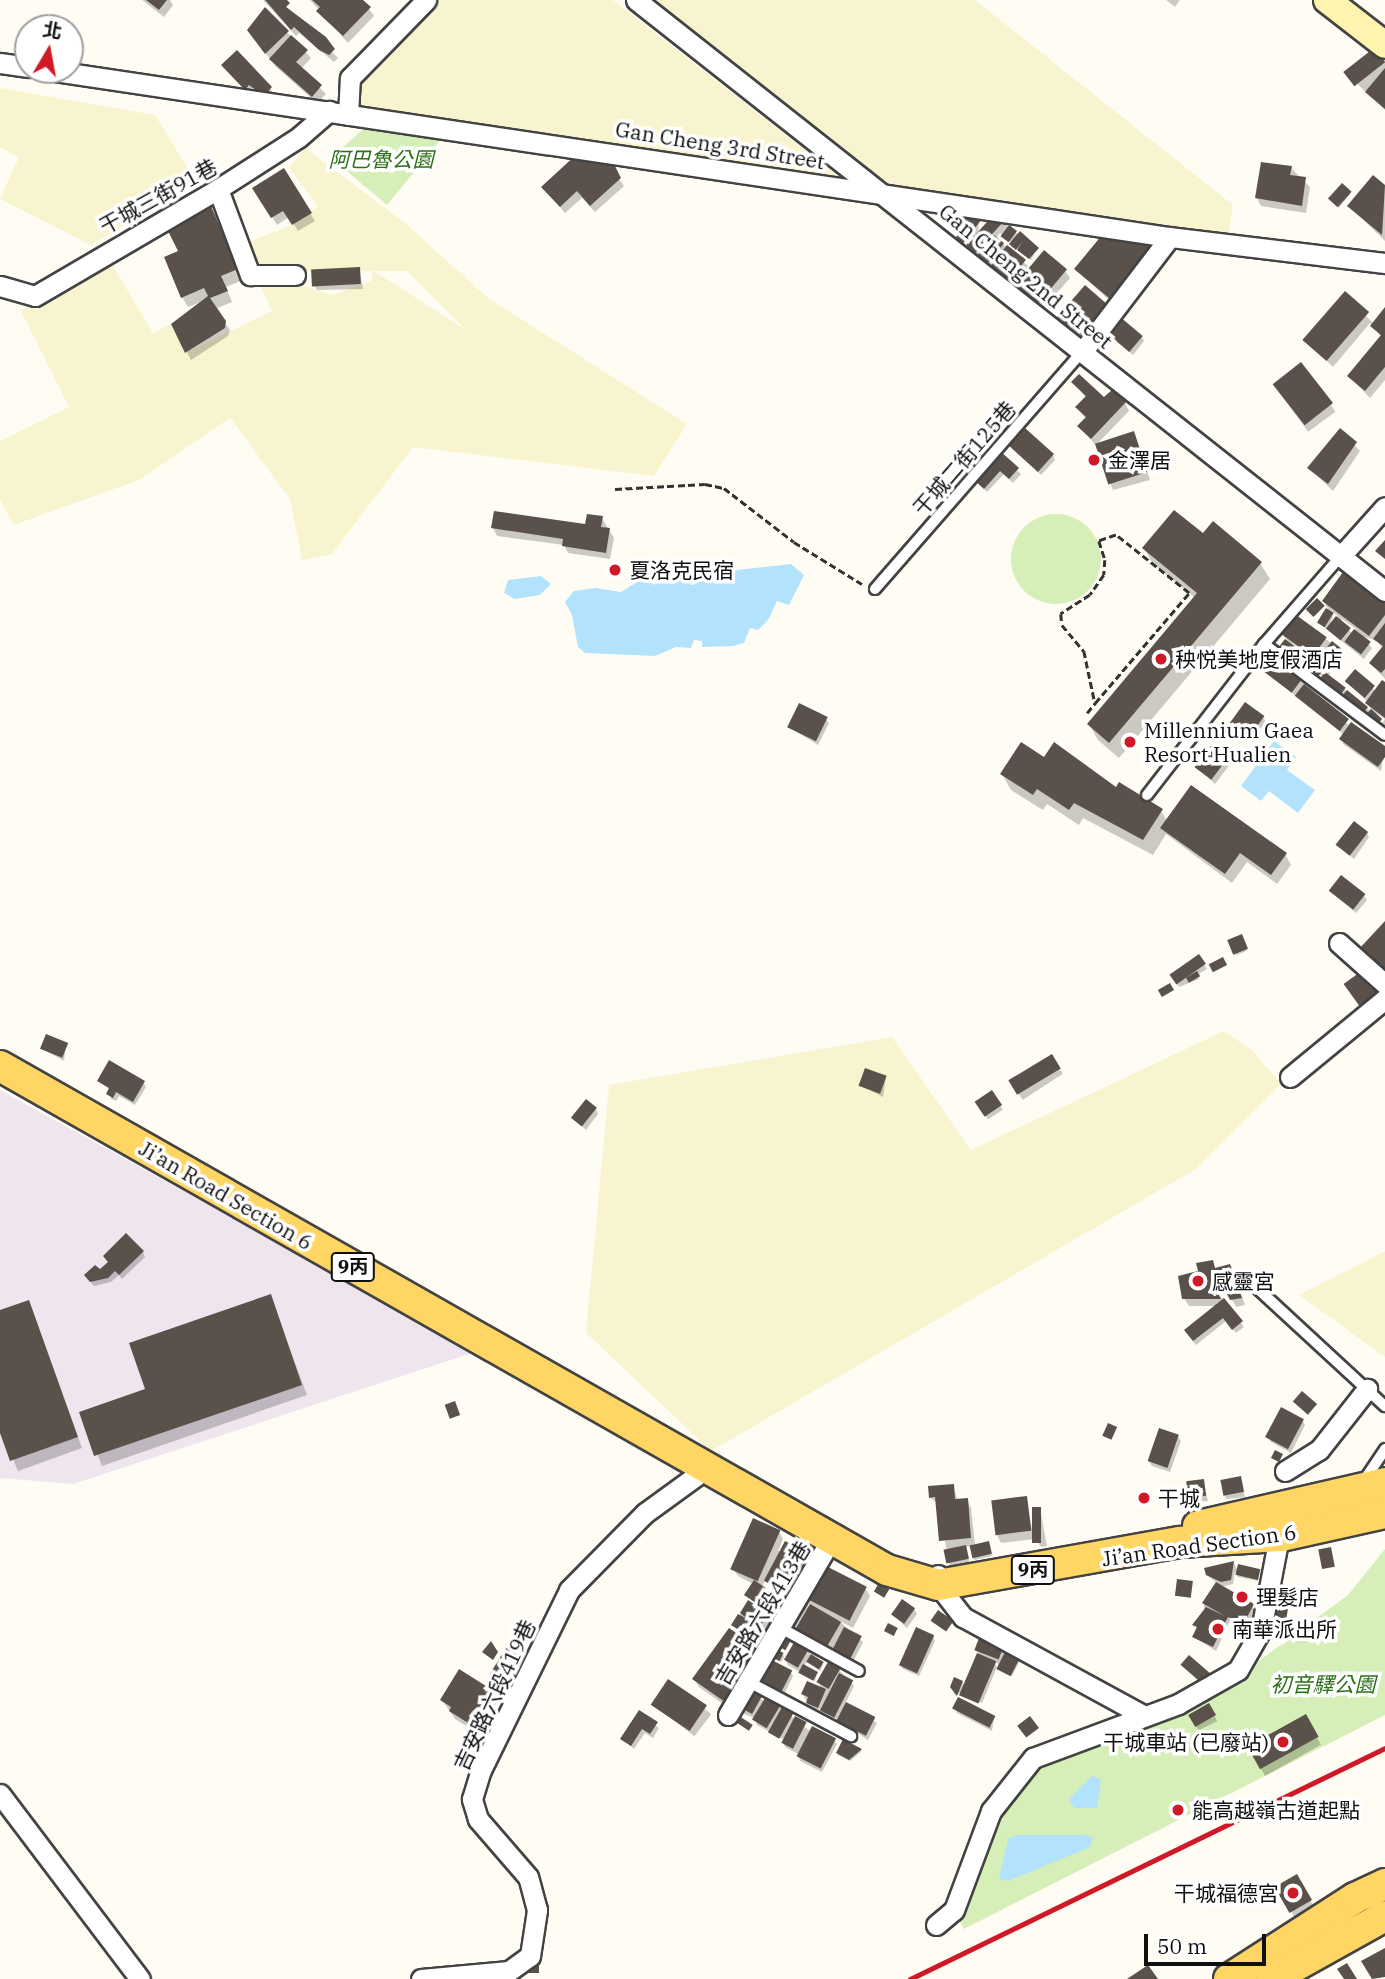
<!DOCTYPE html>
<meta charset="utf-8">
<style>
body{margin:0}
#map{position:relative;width:1385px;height:1979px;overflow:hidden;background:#fffcf4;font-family:"IBM Plex Serif","Noto Sans TC",serif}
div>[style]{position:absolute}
.industrial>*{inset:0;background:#eee5ef}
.farmland>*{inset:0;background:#f9f4d0}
.green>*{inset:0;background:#d6eeb8}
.round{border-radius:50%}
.water>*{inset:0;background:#b3e3fc}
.shadow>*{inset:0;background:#0003;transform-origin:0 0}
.building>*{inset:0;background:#5a514b;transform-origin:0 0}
.path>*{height:2.5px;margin-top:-1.25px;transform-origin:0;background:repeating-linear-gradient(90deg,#323232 0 7px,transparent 0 10.5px)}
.roads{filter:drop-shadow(2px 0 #434343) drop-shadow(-2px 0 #434343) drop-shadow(0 2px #434343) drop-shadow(0 -2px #434343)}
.lane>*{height:10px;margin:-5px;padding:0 5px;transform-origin:5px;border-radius:5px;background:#fff}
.street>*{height:19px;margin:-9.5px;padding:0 9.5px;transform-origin:9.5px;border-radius:9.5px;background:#fff}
.secondary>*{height:26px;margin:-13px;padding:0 13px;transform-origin:13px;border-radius:13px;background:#fff4af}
.primary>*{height:30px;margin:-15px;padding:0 15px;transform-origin:15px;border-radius:15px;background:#ffd564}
.rail>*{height:5px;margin:-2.5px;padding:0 2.5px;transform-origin:2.5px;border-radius:2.5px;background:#cf1927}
.dots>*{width:19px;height:19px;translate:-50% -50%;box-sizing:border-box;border:4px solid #fff;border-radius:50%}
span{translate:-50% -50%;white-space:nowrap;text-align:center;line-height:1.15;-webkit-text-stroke:7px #fff;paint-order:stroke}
.shield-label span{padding:2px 5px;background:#fff;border:2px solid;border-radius:5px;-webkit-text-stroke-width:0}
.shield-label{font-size:19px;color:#101010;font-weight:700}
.street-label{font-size:21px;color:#101010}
.park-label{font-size:21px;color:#2d7019;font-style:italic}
.poi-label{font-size:21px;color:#101010}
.left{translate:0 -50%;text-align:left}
.right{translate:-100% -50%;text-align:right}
.north{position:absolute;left:14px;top:14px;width:70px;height:70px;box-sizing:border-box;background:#fff;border:2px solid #9f9f9f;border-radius:50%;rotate:10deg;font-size:19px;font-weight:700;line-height:28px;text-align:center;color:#101010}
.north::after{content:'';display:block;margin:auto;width:24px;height:32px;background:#cf1927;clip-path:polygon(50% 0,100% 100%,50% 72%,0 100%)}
.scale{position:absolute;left:1144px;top:1934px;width:122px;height:32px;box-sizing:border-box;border:4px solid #101010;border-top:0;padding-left:9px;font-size:21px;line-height:24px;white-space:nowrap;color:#101010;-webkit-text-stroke:5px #fff;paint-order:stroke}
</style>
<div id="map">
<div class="industrial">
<i style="clip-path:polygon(0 1090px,475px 1352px,73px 1484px,0 1478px)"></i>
</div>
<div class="farmland">
<i style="clip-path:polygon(431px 0,613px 0,846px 182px,345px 112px,350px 78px)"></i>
<i style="clip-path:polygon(654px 0,975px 0,1233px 205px,1227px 242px,890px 187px)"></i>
<i style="clip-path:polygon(0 88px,155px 115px,196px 182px,91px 245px,0 199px,19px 157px,0 147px)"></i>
<i style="clip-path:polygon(evenodd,305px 148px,405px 223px,488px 298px,687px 424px,654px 476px,413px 447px,332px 554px,302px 560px,290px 499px,230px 418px,139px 480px,14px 525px,0 500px,0 441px,69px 407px,21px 311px,104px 251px,153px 333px,171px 324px,185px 353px,272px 311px,259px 283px,303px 285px,332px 295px,371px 281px,373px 271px,259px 270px,248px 242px,292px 225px,318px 206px,289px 168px,305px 148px,374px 271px,407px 271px,464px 328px,463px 328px,374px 271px)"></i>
<i style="clip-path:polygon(1224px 1031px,1252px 1050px,1281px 1084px,1196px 1169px,711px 1451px,586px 1333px,609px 1085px,892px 1037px,971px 1150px)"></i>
<i style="clip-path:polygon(1385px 1251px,1385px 1357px,1299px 1295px)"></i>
</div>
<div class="green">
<i style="clip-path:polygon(368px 125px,442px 138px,387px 205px,331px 158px)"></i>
<i class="round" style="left:1011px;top:514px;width:90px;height:90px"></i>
<i style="clip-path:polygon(1385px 1549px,1385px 1715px,964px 1929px,956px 1915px,997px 1820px,1036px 1766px,1128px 1727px,1175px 1716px,1214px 1694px,1348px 1595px)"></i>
</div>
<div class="water">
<i style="clip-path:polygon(791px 564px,804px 575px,789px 605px,777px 601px,768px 620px,758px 630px,750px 628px,744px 643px,733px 646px,702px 647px,702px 641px,694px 640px,691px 648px,676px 647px,655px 656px,585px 653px,578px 647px,572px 615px,565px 602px,574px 591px,596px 588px,621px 592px,647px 576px,674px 571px,702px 574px)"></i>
<i style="clip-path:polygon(541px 576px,551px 584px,540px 595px,515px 599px,504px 593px,508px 580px)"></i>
<i style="clip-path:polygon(1274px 741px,1296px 757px,1287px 770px,1315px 790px,1298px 813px,1269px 791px,1261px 801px,1241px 786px)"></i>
<i style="clip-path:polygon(1092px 1776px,1101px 1779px,1097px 1808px,1074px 1808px,1069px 1799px)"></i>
<i style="clip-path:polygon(1016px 1835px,1086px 1835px,1093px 1838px,1090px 1847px,1008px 1881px,999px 1879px,1008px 1839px)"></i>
</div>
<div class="shadow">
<i style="clip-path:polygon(142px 0,170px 0,173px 5px,164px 17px)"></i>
<i style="clip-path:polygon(263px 0,280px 0,338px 58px,334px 62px,299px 33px,296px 36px)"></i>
<i style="clip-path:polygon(310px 0,363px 0,374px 16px,348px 43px)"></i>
<i style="clip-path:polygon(1166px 0,1180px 0,1175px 7px)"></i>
<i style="clip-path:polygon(287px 32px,311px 58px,301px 69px,326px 94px,317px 103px,276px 67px,252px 35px)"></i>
<i style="clip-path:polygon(1374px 51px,1385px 60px,1385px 110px,1350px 77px)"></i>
<i style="clip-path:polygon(226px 70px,270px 88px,273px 93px,267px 100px,253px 88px,248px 94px)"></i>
<i style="clip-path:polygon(1291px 168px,1310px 187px,1306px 213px,1261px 206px,1257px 198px)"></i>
<i style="clip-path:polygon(283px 170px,315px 221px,298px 231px,289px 217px,277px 225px,254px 188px)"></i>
<i style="clip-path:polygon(1373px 177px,1385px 187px,1385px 241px,1349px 206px)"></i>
<i style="clip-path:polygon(619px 179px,624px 186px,595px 212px,582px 198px,565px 213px,543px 187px)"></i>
<i style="clip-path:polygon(1350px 194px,1339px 208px,1331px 200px)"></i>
<i style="clip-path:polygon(210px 208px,243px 280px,226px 287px,232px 302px,215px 309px,230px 330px,228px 336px,191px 360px,173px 325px,201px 302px,188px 307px,182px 297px,181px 252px)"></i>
<i style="clip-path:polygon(979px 221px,978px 236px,1003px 222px,1037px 249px,1031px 260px,1000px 233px,996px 238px,1028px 266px,1019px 283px,1065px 271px,1070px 278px,1045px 307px,982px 261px,954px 227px)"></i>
<i style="clip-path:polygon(1154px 243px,1114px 305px,1076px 269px)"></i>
<i style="clip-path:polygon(359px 269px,363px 289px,317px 290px,314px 285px)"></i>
<i style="clip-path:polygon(1345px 294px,1374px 324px,1385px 310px,1385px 380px,1370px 398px,1349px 376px,1381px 337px,1370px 323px,1333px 367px,1305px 340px)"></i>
<i style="clip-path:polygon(1105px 305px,1110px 313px,1081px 344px,1061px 327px)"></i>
<i style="clip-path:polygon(1108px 333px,1142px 337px,1144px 341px,1133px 355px)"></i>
<i style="left:1301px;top:364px;width:59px;height:34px;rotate:54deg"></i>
<i style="clip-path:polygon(1073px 382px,1104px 400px,1125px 403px,1129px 411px,1097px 444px,1134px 433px,1150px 480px,1113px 490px,1097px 447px,1080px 426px,1086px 419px,1077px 407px,1086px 398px)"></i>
<i style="clip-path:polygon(1340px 430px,1360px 451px,1333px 491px,1309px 468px)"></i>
<i style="clip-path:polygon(1011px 446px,1053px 455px,1055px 460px,1041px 475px)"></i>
<i style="clip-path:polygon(1000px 453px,1021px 474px,1013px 483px,1004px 474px,987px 492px,976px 480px)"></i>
<i style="clip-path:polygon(602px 518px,614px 538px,610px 559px,568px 553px,564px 545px,497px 536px,493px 528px,587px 526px)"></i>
<i style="clip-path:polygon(1144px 548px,1260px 563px,1270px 579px,1119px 758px,1098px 740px,1089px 724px,1195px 598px,1153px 564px)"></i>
<i style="clip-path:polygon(evenodd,1324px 601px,1385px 605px,1385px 679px,1371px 664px,1383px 649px,1376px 640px,1360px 636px,1372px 648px,1364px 659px,1320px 624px,1329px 611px,1324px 601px,1330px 610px,1338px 616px,1329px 627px,1333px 616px,1330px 610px,1324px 601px,1342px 619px,1356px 629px,1352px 633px,1340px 621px,1342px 619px)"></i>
<i style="clip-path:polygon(1280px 632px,1326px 639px,1341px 651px,1344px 655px,1328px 676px,1372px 712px,1368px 702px,1346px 681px,1355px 671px,1376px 691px,1385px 684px,1385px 719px,1376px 713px,1382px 723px,1385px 719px,1385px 730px,1311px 667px,1303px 666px,1312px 662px,1324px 676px,1327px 672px,1317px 661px,1293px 644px,1298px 652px,1294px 657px,1282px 648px,1287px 640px)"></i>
<i style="clip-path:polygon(1263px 670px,1300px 681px,1350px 726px,1385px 748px,1381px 771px,1343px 744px,1344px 735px)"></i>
<i style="clip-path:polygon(1263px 717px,1266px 722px,1250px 742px,1230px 725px)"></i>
<i style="clip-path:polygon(826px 719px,829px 723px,818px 745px,789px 727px)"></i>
<i style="clip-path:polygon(1213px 746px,1231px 763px,1215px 784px,1197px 767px)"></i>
<i style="clip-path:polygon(1045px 759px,1161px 811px,1167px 821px,1285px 854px,1291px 865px,1277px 884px,1247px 862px,1232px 883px,1166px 834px,1153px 855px,1083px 818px,1079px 825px,1047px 804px,1043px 810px,1011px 790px,1002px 774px)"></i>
<i style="clip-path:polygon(1367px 833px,1369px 837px,1354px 859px,1338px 845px)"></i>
<i style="clip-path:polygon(1331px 891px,1364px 895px,1367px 900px,1356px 913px)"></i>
<i style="left:1241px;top:936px;width:16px;height:12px;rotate:68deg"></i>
<i style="clip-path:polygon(1199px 956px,1207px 969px,1197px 975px,1199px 979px,1179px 987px,1170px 974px)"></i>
<i style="clip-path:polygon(66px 1044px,64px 1061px,42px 1049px)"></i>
<i style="left:1052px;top:1057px;width:20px;height:48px;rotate:57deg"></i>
<i style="clip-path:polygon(886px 1077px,883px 1097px,861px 1086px)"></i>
<i style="clip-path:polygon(99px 1081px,143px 1082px,146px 1087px,135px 1105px,119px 1096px,116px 1101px,111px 1099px,110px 1090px)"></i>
<i style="left:992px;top:1093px;width:20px;height:18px;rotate:57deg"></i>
<i style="clip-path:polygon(596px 1109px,598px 1114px,586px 1130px,573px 1118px)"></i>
<i style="clip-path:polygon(143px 1252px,145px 1257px,122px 1279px,119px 1275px,111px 1282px,94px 1286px,89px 1280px)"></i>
<i style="clip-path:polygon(1212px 1262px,1216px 1269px,1229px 1266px,1234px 1274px,1245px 1305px,1236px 1307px,1225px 1287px,1215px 1290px,1244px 1327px,1236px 1333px,1226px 1321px,1196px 1345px,1188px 1335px,1216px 1306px,1189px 1306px,1184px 1298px)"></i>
<i style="clip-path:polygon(270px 1296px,307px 1395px,102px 1466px,81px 1413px,148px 1390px)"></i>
<i style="clip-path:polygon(28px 1302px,82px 1448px,18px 1471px,0 1428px,0 1312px)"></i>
<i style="clip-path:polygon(1302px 1420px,1305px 1425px,1291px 1453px,1271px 1442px,1268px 1438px)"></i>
<i style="clip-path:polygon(1178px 1437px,1181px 1441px,1170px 1472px,1152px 1466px,1149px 1461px)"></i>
<i style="clip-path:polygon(1240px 1478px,1245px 1497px,1227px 1499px,1224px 1495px)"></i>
<i style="clip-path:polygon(1203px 1481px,1208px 1501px,1193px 1503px,1190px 1498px)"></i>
<i style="clip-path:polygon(953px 1486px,958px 1501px,967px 1500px,971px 1508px,975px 1545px,989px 1544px,992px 1556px,974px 1560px,971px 1546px,965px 1547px,970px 1564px,950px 1567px,938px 1504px,930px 1497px)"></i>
<i style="clip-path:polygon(1026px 1498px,1034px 1539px,1001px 1543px,997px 1535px)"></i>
<i style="clip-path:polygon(1040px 1508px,1047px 1546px,1041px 1547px,1038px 1542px)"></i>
<i style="clip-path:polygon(779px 1531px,783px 1539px,778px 1551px,807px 1555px,810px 1559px,790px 1596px,765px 1580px,762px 1587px,781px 1601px,773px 1614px,747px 1596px,753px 1584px,738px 1576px,733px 1569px)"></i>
<i style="clip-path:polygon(1234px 1563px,1238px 1571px,1259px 1571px,1258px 1581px,1238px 1577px,1235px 1572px,1233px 1584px,1221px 1587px,1256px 1610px,1246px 1629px,1230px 1621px,1216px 1651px,1194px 1637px,1199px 1615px,1204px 1617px,1204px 1603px,1217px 1583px,1207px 1575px)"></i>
<i style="clip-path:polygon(865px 1588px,870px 1596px,853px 1628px,838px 1620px,863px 1642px,852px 1664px,787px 1623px,807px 1604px,809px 1608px,808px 1599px)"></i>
<i style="left:749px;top:1603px;width:28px;height:27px;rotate:38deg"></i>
<i style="clip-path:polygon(914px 1609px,917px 1614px,907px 1628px,893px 1615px)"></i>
<i style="clip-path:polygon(933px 1636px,935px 1641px,919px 1676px,903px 1669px,900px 1664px)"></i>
<i style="clip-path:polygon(evenodd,746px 1642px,751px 1650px,744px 1660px,790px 1671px,793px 1676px,782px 1699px,783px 1710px,810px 1731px,834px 1740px,837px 1744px,822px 1772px,800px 1761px,798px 1754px,785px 1747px,782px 1742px,787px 1741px,757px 1725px,755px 1718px,730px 1709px,699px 1687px,694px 1679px,746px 1642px,745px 1687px,770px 1693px,765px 1702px,745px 1687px)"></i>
<i style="clip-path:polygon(809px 1648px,810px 1656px,823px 1665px,820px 1671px,807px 1661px,804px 1667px,817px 1673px,815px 1681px,788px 1665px,784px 1657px,781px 1662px,772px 1657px,783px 1655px,786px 1660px)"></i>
<i style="clip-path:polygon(1001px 1649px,1019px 1662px,1012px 1676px,993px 1660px,997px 1667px,982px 1703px,959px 1693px,955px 1695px,952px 1687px,962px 1682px,965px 1686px,979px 1654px,976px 1650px)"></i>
<i style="clip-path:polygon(506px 1651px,513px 1691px,491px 1674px)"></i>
<i style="clip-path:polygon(839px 1670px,854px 1686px,845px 1704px,877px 1723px,868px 1740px,822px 1710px,810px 1708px,803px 1694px,822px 1689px,818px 1682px)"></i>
<i style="left:669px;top:1682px;width:53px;height:28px;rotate:37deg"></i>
<i style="clip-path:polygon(493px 1692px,498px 1700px,478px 1733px,455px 1719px,442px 1700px)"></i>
<i style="clip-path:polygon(963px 1699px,994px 1717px,992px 1731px,957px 1713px,955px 1708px,965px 1703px)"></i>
<i style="left:1209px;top:1705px;width:18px;height:21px;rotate:63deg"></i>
<i style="clip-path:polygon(640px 1713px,659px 1728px,653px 1738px,645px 1733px,634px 1749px,622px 1739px)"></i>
<i style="left:1305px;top:1716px;width:33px;height:64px;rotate:61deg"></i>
<i style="clip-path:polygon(844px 1741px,861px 1750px,861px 1752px,850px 1761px,838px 1755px)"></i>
<i style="left:1296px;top:1876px;width:34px;height:22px;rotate:60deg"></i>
</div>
<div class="building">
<i style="clip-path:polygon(146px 0,167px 0,159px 10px)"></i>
<i style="clip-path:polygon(265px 0,287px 0,290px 3px,286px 7px,326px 37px,335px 49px,329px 55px,319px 50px,294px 27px,291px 30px)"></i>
<i style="clip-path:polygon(312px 0,363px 0,371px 7px,343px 36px,316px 11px,320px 7px)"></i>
<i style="clip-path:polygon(265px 7px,289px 31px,265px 54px,247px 30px)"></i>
<i style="clip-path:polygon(291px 35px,308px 50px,296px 62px,322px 85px,312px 97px,269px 59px)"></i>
<i style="left:1374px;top:48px;width:18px;height:39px;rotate:52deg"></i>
<i style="clip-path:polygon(237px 50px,272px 87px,264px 96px,249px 85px,245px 90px,221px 65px)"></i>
<i style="clip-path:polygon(1385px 68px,1385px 109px,1365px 92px)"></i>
<i style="clip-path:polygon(577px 154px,613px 162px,621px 178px,590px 206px,577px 191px,560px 207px,541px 187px)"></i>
<i style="clip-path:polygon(1261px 162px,1292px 166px,1290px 175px,1306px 177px,1302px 206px,1255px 198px)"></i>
<i style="clip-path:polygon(284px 168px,312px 213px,292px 225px,283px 211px,271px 218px,252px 188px)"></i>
<i style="clip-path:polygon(1373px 175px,1385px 185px,1382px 235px,1347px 206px)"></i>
<i style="left:1342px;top:183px;width:13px;height:21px;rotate:42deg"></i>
<i style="clip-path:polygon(211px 206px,238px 269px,221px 276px,228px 291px,210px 298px,226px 321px,225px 328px,185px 353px,171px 324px,208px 296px,204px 288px,181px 298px,164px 257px,178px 251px,162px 219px)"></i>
<i style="left:967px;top:209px;width:18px;height:23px;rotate:38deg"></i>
<i style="left:995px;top:213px;width:12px;height:43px;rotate:42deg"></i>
<i style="left:1009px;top:225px;width:10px;height:14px;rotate:37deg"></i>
<i style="clip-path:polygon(1107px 229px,1156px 242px,1109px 298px,1074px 269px)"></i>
<i style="clip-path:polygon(1020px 231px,1039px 248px,1029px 259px,1017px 250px,1023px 241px,1016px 250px,1009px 244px)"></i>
<i style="clip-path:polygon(958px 235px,965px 241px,961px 246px,953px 240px)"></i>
<i style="left:994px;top:235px;width:13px;height:27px;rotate:39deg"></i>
<i style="left:1007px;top:245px;width:24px;height:27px;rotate:38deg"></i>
<i style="left:1044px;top:250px;width:30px;height:45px;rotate:40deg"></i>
<i style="left:360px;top:267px;width:17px;height:49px;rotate:87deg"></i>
<i style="left:1085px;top:285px;width:29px;height:45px;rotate:41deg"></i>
<i style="left:1345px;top:291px;width:32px;height:65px;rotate:41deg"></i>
<i style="clip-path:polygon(1385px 307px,1385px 367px,1365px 391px,1347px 376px,1381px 335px,1370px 326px)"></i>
<i style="left:1119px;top:316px;width:31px;height:21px;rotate:40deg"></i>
<i style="left:1301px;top:362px;width:52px;height:36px;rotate:52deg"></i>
<i style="clip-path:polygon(1079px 374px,1104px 397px,1113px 389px,1126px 402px,1091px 439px,1077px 426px,1086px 417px,1075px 407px,1086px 396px,1071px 382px)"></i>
<i style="left:1025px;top:428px;width:39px;height:24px;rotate:42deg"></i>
<i style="clip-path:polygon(1340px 428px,1357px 442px,1328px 484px,1307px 468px)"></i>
<i style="left:1134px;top:431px;width:43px;height:41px;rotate:72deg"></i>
<i style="clip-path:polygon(1000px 451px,1019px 468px,1009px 479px,1000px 471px,984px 489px,974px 480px)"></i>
<i style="clip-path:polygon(1174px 510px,1203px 533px,1213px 521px,1262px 562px,1109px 743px,1087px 724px,1197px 593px,1142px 548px)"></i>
<i style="clip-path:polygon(494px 511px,585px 524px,587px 514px,603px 516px,601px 527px,610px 528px,606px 553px,562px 546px,563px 539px,491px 528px)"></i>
<i style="clip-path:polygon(1385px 540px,1385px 559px,1375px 551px)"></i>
<i style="clip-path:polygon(1343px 572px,1385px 602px,1385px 615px,1369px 636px,1322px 601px)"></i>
<i style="left:1317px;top:598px;width:11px;height:16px;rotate:45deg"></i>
<i style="left:1326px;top:608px;width:9px;height:17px;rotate:32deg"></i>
<i style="left:1292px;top:612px;width:43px;height:24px;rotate:36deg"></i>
<i style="left:1336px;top:616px;width:19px;height:16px;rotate:39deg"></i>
<i style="clip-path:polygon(1385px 623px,1385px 669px,1381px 673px,1369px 663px,1383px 646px,1373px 639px)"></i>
<i style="left:1354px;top:629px;width:21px;height:16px;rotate:37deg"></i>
<i style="left:1285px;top:639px;width:16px;height:9px;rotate:38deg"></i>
<i style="left:1332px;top:641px;width:14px;height:27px;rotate:39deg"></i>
<i style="left:1305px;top:656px;width:9px;height:10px;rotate:32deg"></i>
<i style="left:1271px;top:657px;width:38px;height:16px;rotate:37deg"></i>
<i style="left:1314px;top:664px;width:11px;height:7px;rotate:38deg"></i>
<i style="left:1355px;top:669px;width:26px;height:16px;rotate:40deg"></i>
<i style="left:1325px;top:672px;width:26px;height:9px;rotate:37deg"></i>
<i style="clip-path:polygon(1382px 680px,1385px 682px,1385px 718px,1365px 703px)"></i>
<i style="left:1304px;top:684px;width:57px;height:15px;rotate:38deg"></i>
<i style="left:1347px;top:690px;width:27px;height:8px;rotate:39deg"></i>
<i style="left:1245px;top:702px;width:24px;height:29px;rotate:36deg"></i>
<i style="left:799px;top:703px;width:32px;height:27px;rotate:26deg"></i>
<i style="left:1371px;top:709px;width:15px;height:7px;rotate:42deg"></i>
<i style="clip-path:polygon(1351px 722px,1385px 746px,1385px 757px,1378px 767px,1339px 739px)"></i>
<i style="clip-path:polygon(1021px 742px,1044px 757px,1054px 742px,1116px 787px,1119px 782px,1163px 809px,1143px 840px,1074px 803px,1069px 810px,1037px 789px,1033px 795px,1000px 774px)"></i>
<i style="left:1212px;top:744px;width:21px;height:29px;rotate:37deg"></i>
<i style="clip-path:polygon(1191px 785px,1287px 853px,1271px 875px,1240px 853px,1225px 874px,1160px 828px)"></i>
<i style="left:1354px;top:821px;width:18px;height:30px;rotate:38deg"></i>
<i style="left:1341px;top:875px;width:31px;height:20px;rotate:38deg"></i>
<i style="clip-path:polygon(1385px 921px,1385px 968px,1382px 970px,1359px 949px)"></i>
<i style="left:1242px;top:934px;width:16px;height:16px;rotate:68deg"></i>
<i style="left:1199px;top:954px;width:12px;height:36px;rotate:55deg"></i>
<i style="left:1223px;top:957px;width:9px;height:16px;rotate:63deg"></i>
<i style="left:1363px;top:970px;width:31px;height:24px;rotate:54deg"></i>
<i style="left:1197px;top:971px;width:6px;height:13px;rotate:59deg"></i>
<i style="left:1170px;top:983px;width:8px;height:14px;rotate:60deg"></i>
<i style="left:46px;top:1034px;width:24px;height:16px;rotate:22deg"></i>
<i style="left:1052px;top:1054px;width:17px;height:51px;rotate:59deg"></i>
<i style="clip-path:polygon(109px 1060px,145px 1081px,133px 1102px,116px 1092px,113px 1098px,106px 1094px,109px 1088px,97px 1081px)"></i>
<i style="left:865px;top:1068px;width:23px;height:19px;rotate:20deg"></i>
<i style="left:992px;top:1090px;width:18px;height:21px;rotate:56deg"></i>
<i style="left:586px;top:1099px;width:14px;height:24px;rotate:39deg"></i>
<i style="clip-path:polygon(126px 1233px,144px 1251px,119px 1275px,115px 1271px,108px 1278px,90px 1282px,84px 1275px,95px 1265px,100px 1269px,108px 1262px,103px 1256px)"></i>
<i style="clip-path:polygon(1213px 1260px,1215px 1268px,1230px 1264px,1242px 1298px,1230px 1300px,1220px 1280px,1212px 1282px,1221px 1299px,1182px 1299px,1178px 1276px,1198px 1271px,1196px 1263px)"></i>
<i style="clip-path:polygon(271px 1294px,302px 1385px,94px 1456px,79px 1412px,145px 1389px,129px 1343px)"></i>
<i style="clip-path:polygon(1224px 1298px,1243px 1321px,1232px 1330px,1223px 1318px,1193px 1341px,1184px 1330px)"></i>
<i style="clip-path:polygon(29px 1300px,78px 1437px,10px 1461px,0 1433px,0 1310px)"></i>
<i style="left:1302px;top:1391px;width:20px;height:14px;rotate:41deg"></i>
<i style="left:455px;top:1401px;width:15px;height:11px;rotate:70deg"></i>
<i style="left:1281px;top:1407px;width:26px;height:34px;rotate:28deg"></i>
<i style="left:1108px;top:1423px;width:10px;height:14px;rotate:24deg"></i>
<i style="left:1159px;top:1428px;width:21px;height:35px;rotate:19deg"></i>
<i style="left:1275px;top:1450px;width:9px;height:9px;rotate:27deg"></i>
<i style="left:1241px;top:1476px;width:16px;height:21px;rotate:79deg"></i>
<i style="left:1204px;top:1479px;width:17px;height:18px;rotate:83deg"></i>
<i style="clip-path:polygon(954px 1484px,955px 1499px,968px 1498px,971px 1538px,939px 1541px,935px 1497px,929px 1498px,928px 1486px)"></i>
<i style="left:1027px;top:1496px;width:35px;height:36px;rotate:83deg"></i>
<i style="left:1032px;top:1507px;width:9px;height:36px"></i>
<i style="left:753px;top:1518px;width:30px;height:56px;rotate:24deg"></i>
<i style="left:785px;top:1541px;width:26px;height:45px;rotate:28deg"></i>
<i style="left:989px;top:1541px;width:13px;height:20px;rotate:77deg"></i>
<i style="left:966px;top:1545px;width:14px;height:23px;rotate:78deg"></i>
<i style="left:1331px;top:1547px;width:20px;height:13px;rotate:79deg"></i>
<i style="clip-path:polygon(1234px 1561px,1231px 1580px,1221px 1582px,1206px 1575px,1204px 1568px)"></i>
<i style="left:1238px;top:1564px;width:23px;height:11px;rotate:13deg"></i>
<i style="left:824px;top:1565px;width:48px;height:38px;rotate:27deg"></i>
<i style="left:1177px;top:1579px;width:16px;height:17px;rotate:7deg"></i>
<i style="left:754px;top:1580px;width:14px;height:18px;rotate:34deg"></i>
<i style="clip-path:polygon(1216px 1582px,1254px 1604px,1243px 1625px,1228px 1617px,1213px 1647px,1192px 1637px,1197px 1627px,1192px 1625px,1206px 1607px,1225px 1616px,1202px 1603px)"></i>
<i style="left:879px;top:1583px;width:12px;height:10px;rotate:31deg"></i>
<i style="left:769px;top:1590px;width:15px;height:17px;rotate:32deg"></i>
<i style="left:798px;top:1597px;width:12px;height:30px;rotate:31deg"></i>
<i style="left:902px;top:1599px;width:16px;height:19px;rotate:35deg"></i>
<i style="clip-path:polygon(748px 1600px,769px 1614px,751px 1638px,731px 1625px,738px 1614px,749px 1620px,740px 1613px)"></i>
<i style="left:1276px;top:1601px;width:13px;height:16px;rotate:9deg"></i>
<i style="left:810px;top:1604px;width:36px;height:29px;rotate:30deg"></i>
<i style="left:938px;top:1610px;width:19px;height:13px;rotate:35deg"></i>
<i style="left:888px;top:1623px;width:11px;height:9px;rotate:27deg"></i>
<i style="left:844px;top:1627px;width:20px;height:27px;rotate:27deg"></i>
<i style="left:916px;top:1627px;width:20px;height:42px;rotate:24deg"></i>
<i style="clip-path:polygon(729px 1628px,748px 1641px,739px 1654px,752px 1664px,725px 1702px,692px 1679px)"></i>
<i style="left:759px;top:1630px;width:10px;height:15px;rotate:29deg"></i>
<i style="left:783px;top:1634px;width:10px;height:13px;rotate:29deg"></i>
<i style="left:979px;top:1638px;width:26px;height:13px;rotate:21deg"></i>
<i style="left:796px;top:1639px;width:16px;height:24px;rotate:30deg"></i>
<i style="clip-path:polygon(491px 1641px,498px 1652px,493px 1660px,482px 1652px)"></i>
<i style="left:772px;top:1647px;width:13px;height:9px;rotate:27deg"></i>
<i style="left:506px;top:1648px;width:25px;height:31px;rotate:32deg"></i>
<i style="left:1005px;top:1652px;width:16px;height:19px;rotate:27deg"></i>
<i style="left:977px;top:1653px;width:21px;height:46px;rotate:23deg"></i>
<i style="left:811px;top:1654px;width:15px;height:9px;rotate:32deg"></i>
<i style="left:762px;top:1655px;width:34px;height:29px;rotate:27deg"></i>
<i style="left:1189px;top:1655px;width:29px;height:13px;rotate:41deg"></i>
<i style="left:828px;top:1662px;width:14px;height:23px;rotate:30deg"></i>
<i style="left:803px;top:1664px;width:17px;height:10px;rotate:28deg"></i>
<i style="clip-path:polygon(459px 1669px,494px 1691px,473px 1726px,449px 1711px,451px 1707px,440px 1700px)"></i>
<i style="left:839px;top:1673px;width:16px;height:42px;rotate:27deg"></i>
<i style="clip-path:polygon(954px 1677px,963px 1681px,957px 1696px,950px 1687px)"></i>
<i style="left:668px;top:1679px;width:47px;height:31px;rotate:34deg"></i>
<i style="clip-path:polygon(807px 1681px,826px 1689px,818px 1708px,806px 1703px,808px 1697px,801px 1694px)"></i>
<i style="left:747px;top:1686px;width:18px;height:22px;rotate:29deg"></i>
<i style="left:768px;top:1693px;width:17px;height:31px;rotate:31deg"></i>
<i style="left:958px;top:1697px;width:42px;height:13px;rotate:27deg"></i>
<i style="left:846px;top:1702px;width:33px;height:21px;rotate:27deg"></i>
<i style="left:1209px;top:1703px;width:14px;height:24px;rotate:60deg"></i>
<i style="left:782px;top:1707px;width:13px;height:29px;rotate:29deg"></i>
<i style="clip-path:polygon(639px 1710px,658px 1722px,650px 1734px,642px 1729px,631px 1746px,620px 1739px)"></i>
<i style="left:736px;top:1714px;width:20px;height:7px;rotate:33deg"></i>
<i style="left:1306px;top:1714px;width:26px;height:67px;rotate:61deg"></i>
<i style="left:795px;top:1716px;width:13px;height:30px;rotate:27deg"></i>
<i style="left:1030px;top:1716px;width:15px;height:16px;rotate:53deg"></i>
<i style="left:812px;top:1726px;width:27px;height:34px;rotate:27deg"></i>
<i style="clip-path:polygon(843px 1739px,862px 1749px,849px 1760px,836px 1753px)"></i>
<i style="left:1297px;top:1874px;width:30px;height:26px;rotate:60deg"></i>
<i style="clip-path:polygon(1385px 1948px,1385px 1977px,1372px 1979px,1361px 1961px)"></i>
<i style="clip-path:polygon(1347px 1963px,1357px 1979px,1344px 1979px,1337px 1969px)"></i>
<i style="clip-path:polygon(1148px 1965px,1158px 1979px,1127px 1979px)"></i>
<i style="left:526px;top:1966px;width:13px;height:7px"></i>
</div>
<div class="path">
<i style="left:615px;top:489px;width:90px;rotate:-3.2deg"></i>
<i style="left:705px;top:484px;width:19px;rotate:12deg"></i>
<i style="left:724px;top:488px;width:88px;rotate:37.6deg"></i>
<i style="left:794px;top:542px;width:80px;rotate:31.7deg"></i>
<i style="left:1087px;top:713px;width:13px;rotate:-51deg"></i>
<i style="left:1095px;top:703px;width:145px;rotate:-49.5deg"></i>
<i style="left:1189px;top:593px;width:93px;rotate:-141.5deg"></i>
<i style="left:1116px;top:535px;width:18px;rotate:161deg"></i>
<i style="left:1099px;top:541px;width:20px;rotate:72deg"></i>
<i style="left:1105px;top:560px;width:15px;rotate:94deg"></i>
<i style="left:1104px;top:575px;width:24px;rotate:125deg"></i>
<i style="left:1090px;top:595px;width:35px;rotate:147deg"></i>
<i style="left:1061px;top:614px;width:11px;rotate:85deg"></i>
<i style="left:1062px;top:625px;width:34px;rotate:50deg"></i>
<i style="left:1084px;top:651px;width:53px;rotate:78.1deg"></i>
</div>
<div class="roads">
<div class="lane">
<i style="left:1340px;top:557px;width:116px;rotate:131.1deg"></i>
<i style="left:1264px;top:644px;width:151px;rotate:36.9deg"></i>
<i style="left:875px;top:589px;width:315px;rotate:-48.9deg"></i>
<i style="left:1147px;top:795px;width:191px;rotate:-52.2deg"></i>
<i style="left:1258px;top:1289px;width:173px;rotate:42.7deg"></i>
<i style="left:1363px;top:1482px;width:40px;rotate:-56deg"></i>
<i style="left:779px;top:1627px;width:91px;rotate:28.8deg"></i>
<i style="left:747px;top:1681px;width:118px;rotate:27.9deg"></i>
</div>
<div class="street">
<i style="left:636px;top:0;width:954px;rotate:38.28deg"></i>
<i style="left:0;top:63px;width:28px;rotate:8deg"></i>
<i style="left:48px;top:70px;width:1134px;rotate:8.47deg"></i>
<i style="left:1170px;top:237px;width:217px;rotate:6.9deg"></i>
<i style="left:348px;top:115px;width:37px;rotate:-87deg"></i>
<i style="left:350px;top:78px;width:109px;rotate:-45.7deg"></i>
<i style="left:218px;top:189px;width:92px;rotate:69.6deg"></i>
<i style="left:250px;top:275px;width:45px"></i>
<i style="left:0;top:286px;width:36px;rotate:16deg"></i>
<i style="left:35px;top:296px;width:212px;rotate:-30.3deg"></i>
<i style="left:218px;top:189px;width:96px;rotate:-32.7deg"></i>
<i style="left:299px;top:137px;width:40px;rotate:-41deg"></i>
<i style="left:1083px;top:351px;width:143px;rotate:-52.7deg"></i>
<i style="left:1340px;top:557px;width:67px;rotate:-48deg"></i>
<i style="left:1339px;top:943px;width:62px;rotate:41.7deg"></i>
<i style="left:1290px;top:1077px;width:123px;rotate:-39.4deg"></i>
<i style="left:1285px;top:1471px;width:40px;rotate:-32deg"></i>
<i style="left:1319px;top:1450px;width:78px;rotate:-51.8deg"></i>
<i style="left:938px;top:1575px;width:10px;rotate:90deg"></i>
<i style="left:938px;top:1585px;width:41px;rotate:52deg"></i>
<i style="left:963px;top:1617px;width:205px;rotate:28.6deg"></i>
<i style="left:728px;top:1715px;width:210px;rotate:-59.6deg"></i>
<i style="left:0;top:1794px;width:232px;rotate:52.9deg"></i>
<i style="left:936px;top:1925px;width:23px;rotate:-40deg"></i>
<i style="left:954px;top:1910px;width:106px;rotate:-69.5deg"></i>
<i style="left:991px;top:1811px;width:68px;rotate:-51.6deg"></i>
<i style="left:1033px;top:1758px;width:155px;rotate:-20.4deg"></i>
<i style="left:1178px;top:1704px;width:69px;rotate:-29.5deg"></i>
<i style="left:1238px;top:1670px;width:46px;rotate:-60.1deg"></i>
<i style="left:1261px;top:1630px;width:106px;rotate:-79.1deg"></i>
<i style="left:421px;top:1979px;width:88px;rotate:-5.2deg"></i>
<i style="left:509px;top:1971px;width:26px;rotate:-36deg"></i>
<i style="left:530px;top:1956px;width:47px;rotate:-81.3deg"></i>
<i style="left:537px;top:1910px;width:34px;rotate:-105deg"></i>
<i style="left:528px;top:1877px;width:77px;rotate:-130.8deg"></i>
<i style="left:478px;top:1819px;width:21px;rotate:-107deg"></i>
<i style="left:472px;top:1799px;width:30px;rotate:-73deg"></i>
<i style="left:481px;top:1770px;width:200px;rotate:-63.9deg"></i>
<i style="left:569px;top:1590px;width:108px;rotate:-45.4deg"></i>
<i style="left:645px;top:1513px;width:77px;rotate:-36deg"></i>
</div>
<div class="secondary">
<i style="left:1327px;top:0;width:73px;rotate:37.8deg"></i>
</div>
<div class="primary">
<i style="left:0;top:1066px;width:1020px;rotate:29.61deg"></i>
<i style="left:887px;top:1570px;width:53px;rotate:16.4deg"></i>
<i style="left:938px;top:1585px;width:246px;rotate:-10.1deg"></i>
<i style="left:1180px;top:1542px;width:101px;rotate:-3.4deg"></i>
<i style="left:1281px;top:1536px;width:107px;rotate:-12.5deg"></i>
<i style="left:1198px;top:1526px;width:192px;rotate:-12.9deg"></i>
<i style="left:1229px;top:1979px;width:150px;rotate:-32.7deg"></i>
<i style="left:1355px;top:1898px;width:33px;rotate:-25deg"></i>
<i style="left:1272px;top:1979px;width:129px;rotate:-29.1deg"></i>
</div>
</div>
<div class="rail">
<i style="left:910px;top:1979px;width:528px;rotate:-25.93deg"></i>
</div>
<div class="dots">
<i style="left:1094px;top:460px;background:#cf1927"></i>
<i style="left:615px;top:570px;background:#cf1927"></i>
<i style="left:1161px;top:659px;background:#cf1927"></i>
<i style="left:1130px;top:742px;background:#cf1927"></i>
<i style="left:1198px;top:1281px;background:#cf1927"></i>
<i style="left:1144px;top:1498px;background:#cf1927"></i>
<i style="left:1242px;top:1597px;background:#cf1927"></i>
<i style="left:1218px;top:1629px;background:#cf1927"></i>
<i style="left:1283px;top:1742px;background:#cf1927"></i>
<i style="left:1178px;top:1810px;background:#cf1927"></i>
<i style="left:1293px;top:1893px;background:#cf1927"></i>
</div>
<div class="shield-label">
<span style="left:353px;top:1267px">9丙</span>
<span style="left:1033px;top:1570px">9丙</span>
</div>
<div class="street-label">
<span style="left:720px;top:145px;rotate:9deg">Gan Cheng 3rd Street</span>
<span style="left:158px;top:196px;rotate:-29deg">干城三街91巷</span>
<span style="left:1026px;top:276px;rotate:39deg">Gan Cheng 2nd Street</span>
<span style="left:964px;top:458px;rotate:-49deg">干城二街125巷</span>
<span style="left:226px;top:1195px;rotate:30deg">Ji’an Road Section 6</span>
<span style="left:1199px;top:1545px;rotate:-8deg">Ji’an Road Section 6</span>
<span style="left:762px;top:1613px;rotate:-59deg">吉安路六段413巷</span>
<span style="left:494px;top:1695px;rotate:-65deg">吉安路六段419巷</span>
</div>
<div class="park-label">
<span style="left:381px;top:159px">阿巴魯公園</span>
<span style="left:1323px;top:1684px">初音驛公園</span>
</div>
<div class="poi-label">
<span class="left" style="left:1108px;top:460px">金澤居</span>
<span class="left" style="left:629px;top:570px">夏洛克民宿</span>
<span class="left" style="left:1175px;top:659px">秧悦美地度假酒店</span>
<span class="left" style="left:1144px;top:742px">Millennium Gaea<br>Resort Hualien</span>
<span class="left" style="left:1212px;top:1281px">感靈宮</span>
<span class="left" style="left:1158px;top:1498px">干城</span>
<span class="left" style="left:1256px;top:1597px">理髮店</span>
<span class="left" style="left:1232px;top:1629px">南華派出所</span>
<span class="right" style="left:1269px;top:1742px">干城車站 (已廢站)</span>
<span class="left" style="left:1192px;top:1810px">能高越嶺古道起點</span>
<span class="right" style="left:1279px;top:1893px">干城福德宮</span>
</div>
<div class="north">北</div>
<div class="scale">50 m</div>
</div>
